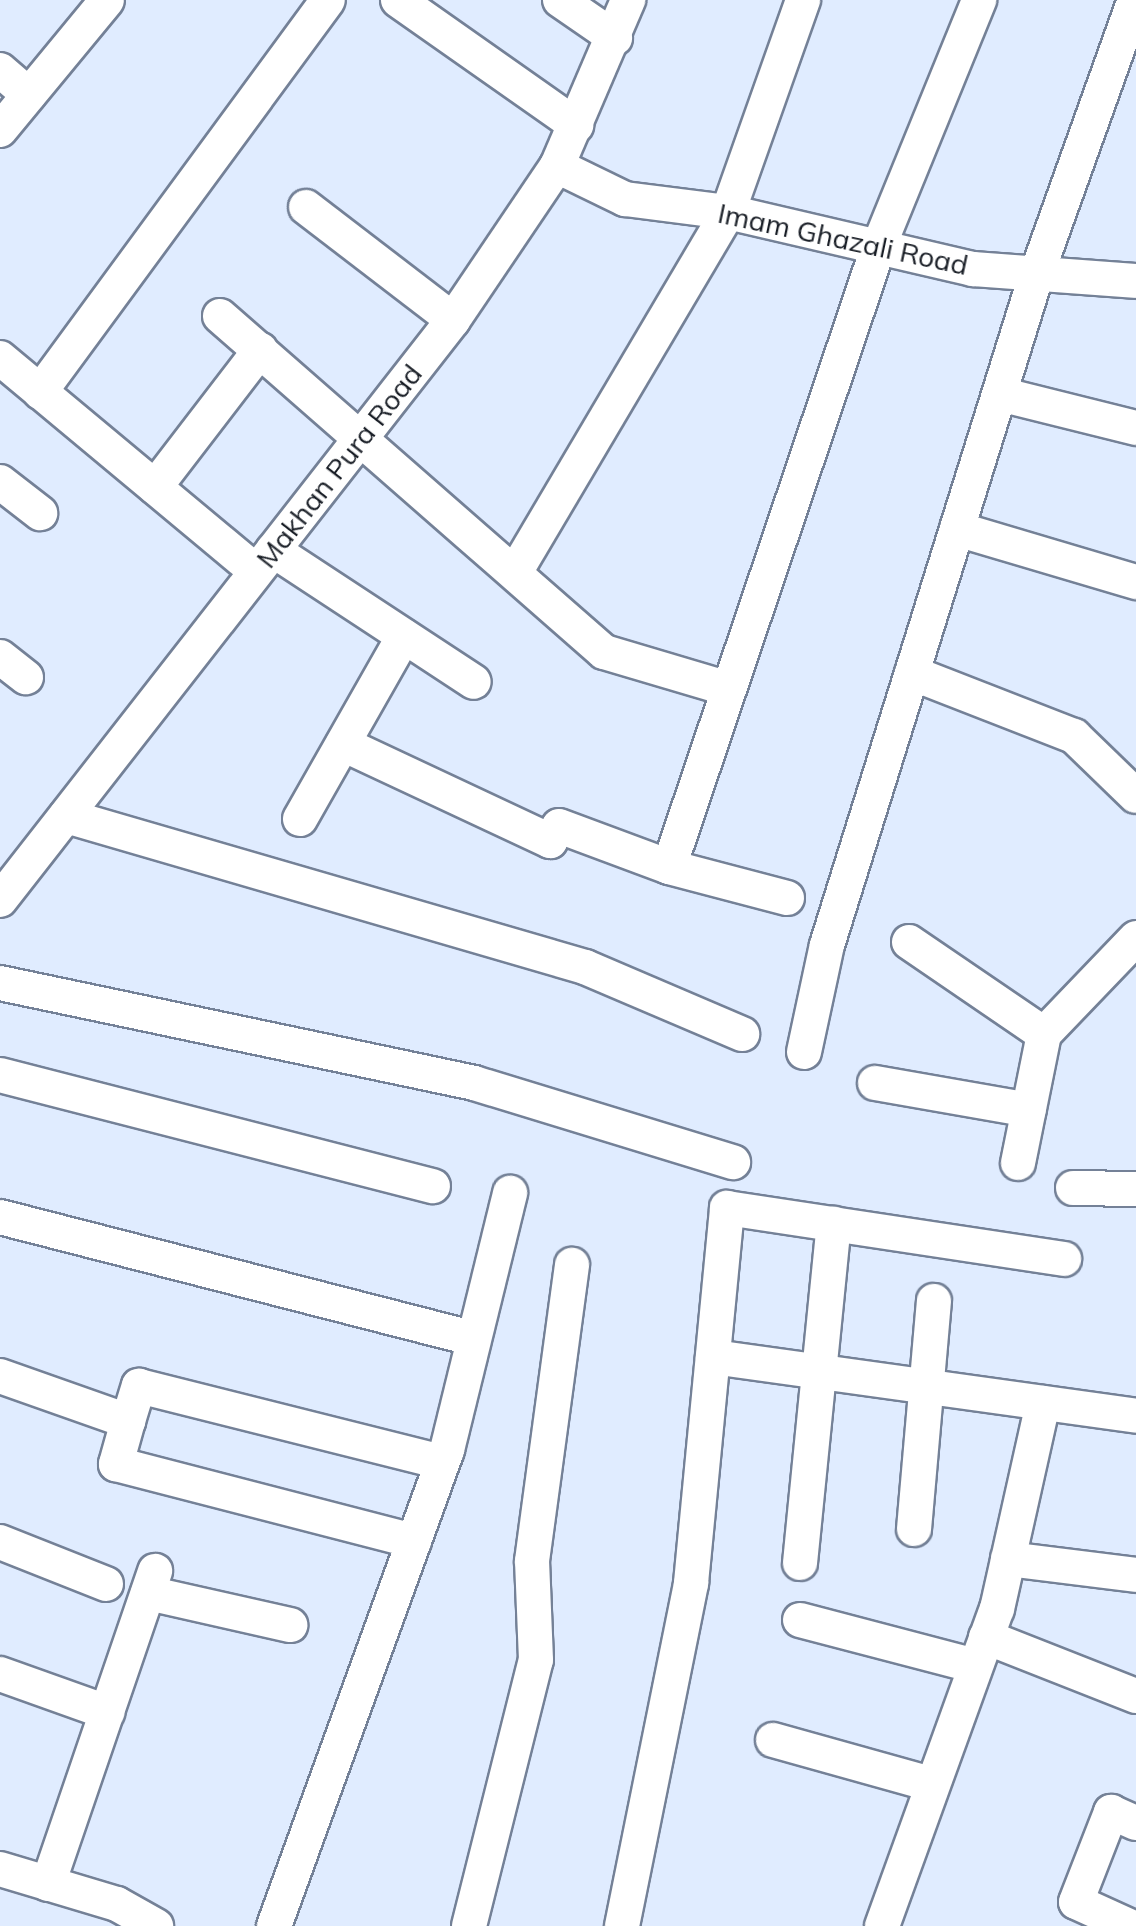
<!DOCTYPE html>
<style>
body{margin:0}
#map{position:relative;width:1136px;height:1926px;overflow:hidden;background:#e0ecff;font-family:Mulish,sans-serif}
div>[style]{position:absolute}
.roads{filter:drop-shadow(2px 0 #748197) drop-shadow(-2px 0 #748197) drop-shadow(0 2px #748197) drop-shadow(0 -2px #748197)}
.minor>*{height:34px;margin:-17px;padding:0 17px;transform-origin:17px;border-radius:17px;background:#fff}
span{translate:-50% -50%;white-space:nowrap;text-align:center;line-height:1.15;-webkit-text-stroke:6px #fff;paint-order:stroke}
.street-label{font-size:28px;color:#191e26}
</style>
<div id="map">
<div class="roads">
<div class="minor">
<i style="left:398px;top:0;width:218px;rotate:35.1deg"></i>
<i style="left:560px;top:0;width:67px;rotate:34.6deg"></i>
<i style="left:0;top:70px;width:38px;rotate:41deg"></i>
<i style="left:0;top:130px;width:168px;rotate:-50.5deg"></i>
<i style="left:557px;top:166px;width:76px;rotate:25.9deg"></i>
<i style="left:625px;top:199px;width:104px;rotate:7.2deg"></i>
<i style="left:728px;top:212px;width:252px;rotate:13.1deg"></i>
<i style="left:973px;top:269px;width:163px;rotate:4.2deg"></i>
<i style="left:306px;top:207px;width:185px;rotate:37.5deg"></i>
<i style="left:220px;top:316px;width:510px;rotate:41.19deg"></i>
<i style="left:604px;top:652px;width:130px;rotate:16.5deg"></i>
<i style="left:0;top:358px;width:333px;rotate:39.8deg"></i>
<i style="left:40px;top:392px;width:486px;rotate:-53.7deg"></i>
<i style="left:1000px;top:394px;width:140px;rotate:14deg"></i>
<i style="left:0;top:482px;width:51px;rotate:37.8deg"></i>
<i style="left:155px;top:487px;width:173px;rotate:-52.5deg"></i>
<i style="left:957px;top:529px;width:187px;rotate:16.5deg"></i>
<i style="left:273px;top:550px;width:240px;rotate:33.3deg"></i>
<i style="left:517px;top:569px;width:415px;rotate:-59.4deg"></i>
<i style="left:728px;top:212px;width:225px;rotate:-70.5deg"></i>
<i style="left:0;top:657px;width:33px;rotate:38deg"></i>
<i style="left:912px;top:673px;width:174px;rotate:21.3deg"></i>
<i style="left:1074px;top:736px;width:86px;rotate:44.1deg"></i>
<i style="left:343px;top:744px;width:229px;rotate:25.1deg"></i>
<i style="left:550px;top:841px;width:17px;rotate:-59deg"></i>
<i style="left:559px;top:826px;width:117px;rotate:20.4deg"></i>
<i style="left:669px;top:867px;width:122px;rotate:14.7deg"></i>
<i style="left:66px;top:816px;width:541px;rotate:16.22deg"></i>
<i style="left:585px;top:967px;width:171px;rotate:23.1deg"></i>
<i style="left:300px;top:819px;width:210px;rotate:-60.4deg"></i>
<i style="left:669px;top:867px;width:653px;rotate:-71.34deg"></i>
<i style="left:878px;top:248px;width:268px;rotate:-67.8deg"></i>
<i style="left:0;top:900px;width:736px;rotate:-52.01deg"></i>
<i style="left:453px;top:320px;width:186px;rotate:-56deg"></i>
<i style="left:557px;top:166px;width:181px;rotate:-66.8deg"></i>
<i style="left:909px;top:942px;width:163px;rotate:34.3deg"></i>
<i style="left:1044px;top:1034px;width:133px;rotate:-46.2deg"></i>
<i style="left:0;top:983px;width:484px;rotate:11.9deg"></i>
<i style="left:474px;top:1083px;width:271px;rotate:17deg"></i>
<i style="left:804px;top:1052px;width:109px;rotate:-77.9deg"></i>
<i style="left:827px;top:945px;width:701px;rotate:-72.65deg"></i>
<i style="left:1036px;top:276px;width:293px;rotate:-70.3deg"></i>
<i style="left:0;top:1075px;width:447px;rotate:14.4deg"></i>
<i style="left:875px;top:1083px;width:156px;rotate:9.9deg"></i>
<i style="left:1018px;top:1163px;width:132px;rotate:-78.6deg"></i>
<i style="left:1073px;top:1188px;width:63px;rotate:0.9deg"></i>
<i style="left:0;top:1217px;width:489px;rotate:14.4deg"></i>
<i style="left:713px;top:1357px;width:427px;rotate:7.9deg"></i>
<i style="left:0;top:1376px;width:136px;rotate:19.4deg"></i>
<i style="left:128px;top:1421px;width:37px;rotate:-73deg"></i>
<i style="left:139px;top:1386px;width:312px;rotate:14.1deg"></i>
<i style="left:128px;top:1421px;width:45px;rotate:105.6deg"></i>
<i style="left:116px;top:1464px;width:308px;rotate:14.5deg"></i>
<i style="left:914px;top:1529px;width:229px;rotate:-85deg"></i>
<i style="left:0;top:1542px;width:114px;rotate:21.6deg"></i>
<i style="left:1008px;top:1559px;width:129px;rotate:7.1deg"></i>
<i style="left:800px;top:1563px;width:341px;rotate:-84.3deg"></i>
<i style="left:148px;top:1593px;width:146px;rotate:12.7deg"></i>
<i style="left:800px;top:1620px;width:181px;rotate:14.7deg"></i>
<i style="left:986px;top:1637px;width:161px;rotate:21.5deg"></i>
<i style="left:0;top:1674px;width:114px;rotate:19.6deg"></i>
<i style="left:773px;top:1740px;width:164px;rotate:15.6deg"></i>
<i style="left:0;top:1869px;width:122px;rotate:16.7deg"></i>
<i style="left:117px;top:1904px;width:45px;rotate:29.4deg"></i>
<i style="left:48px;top:1884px;width:331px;rotate:-71.1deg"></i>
<i style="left:274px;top:1926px;width:506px;rotate:-70.03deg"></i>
<i style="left:447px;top:1450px;width:265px;rotate:-76.2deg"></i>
<i style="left:469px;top:1926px;width:274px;rotate:-75.9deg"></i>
<i style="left:536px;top:1660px;width:99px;rotate:-92.3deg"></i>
<i style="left:532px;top:1561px;width:299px;rotate:-82.3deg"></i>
<i style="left:622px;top:1926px;width:350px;rotate:-78.6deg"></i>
<i style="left:691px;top:1583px;width:377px;rotate:-84.5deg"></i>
<i style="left:727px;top:1208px;width:341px;rotate:8.6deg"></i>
<i style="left:882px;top:1926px;width:337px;rotate:-70.1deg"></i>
<i style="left:997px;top:1609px;width:211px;rotate:-77.4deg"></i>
<i style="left:1129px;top:1926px;width:58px;rotate:-155.6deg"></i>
<i style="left:1076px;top:1902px;width:97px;rotate:-68.7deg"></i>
<i style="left:1111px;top:1812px;width:27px;rotate:24deg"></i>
</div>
</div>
<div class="street-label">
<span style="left:843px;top:239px;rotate:12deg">Imam Ghazali Road</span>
<span style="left:339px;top:466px;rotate:-52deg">Makhan Pura Road</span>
</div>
</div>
